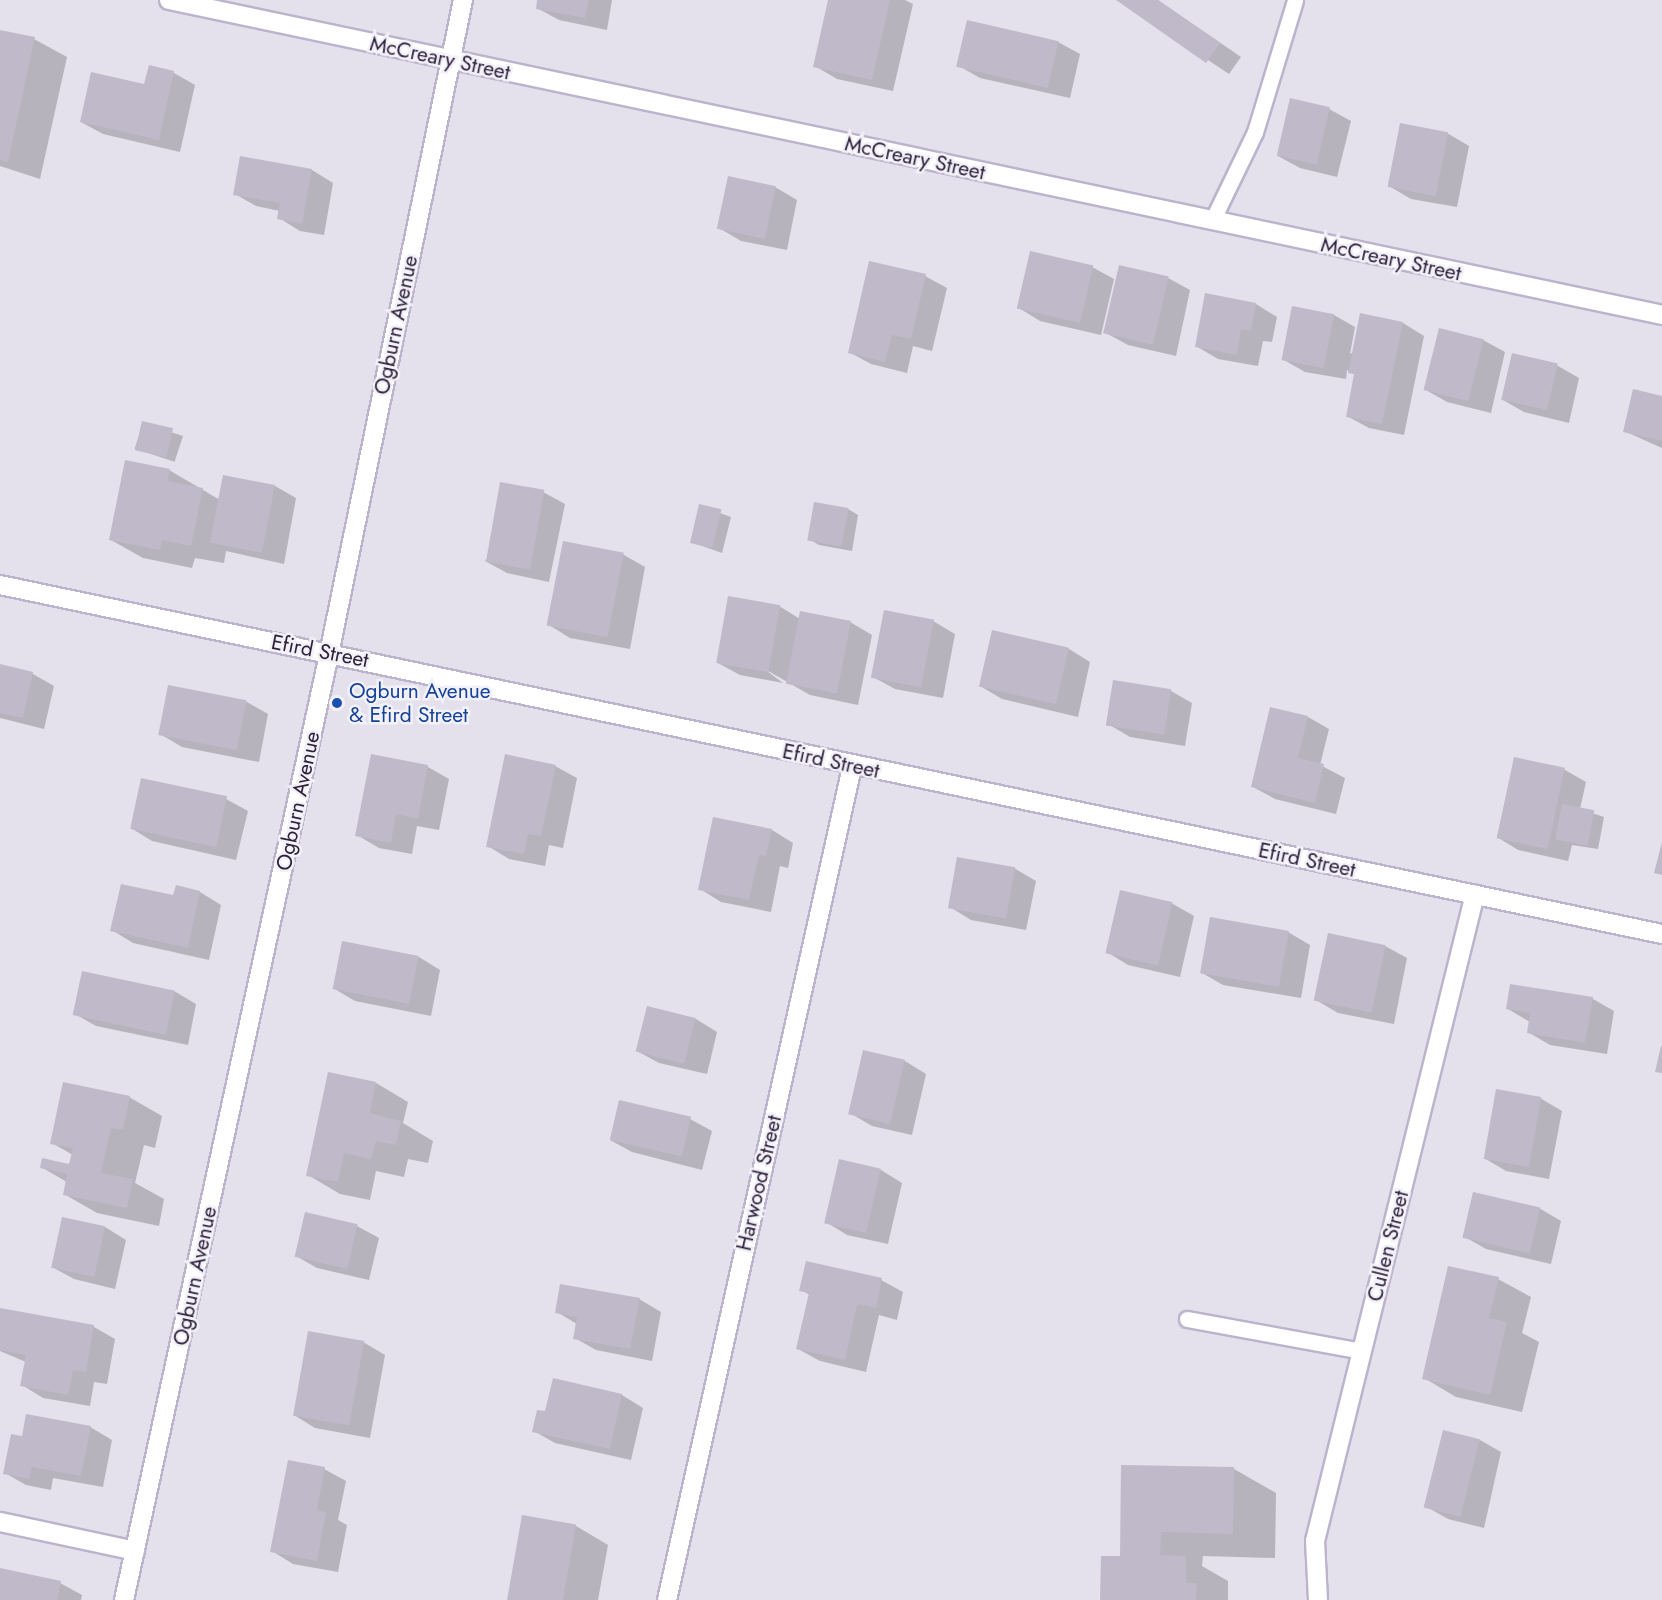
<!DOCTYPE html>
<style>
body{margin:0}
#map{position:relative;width:1662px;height:1600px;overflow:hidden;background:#e4e0ec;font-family:Jost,sans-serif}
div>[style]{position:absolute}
.shadow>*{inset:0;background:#0003;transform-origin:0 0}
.building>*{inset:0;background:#bfb9c9;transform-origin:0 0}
.roads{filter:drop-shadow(2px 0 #bcb3cc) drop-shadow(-2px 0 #bcb3cc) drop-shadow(0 2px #bcb3cc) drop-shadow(0 -2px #bcb3cc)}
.lane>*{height:15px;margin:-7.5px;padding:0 7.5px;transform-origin:7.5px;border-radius:7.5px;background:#fff}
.street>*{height:18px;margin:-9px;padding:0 9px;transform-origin:9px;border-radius:9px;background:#fff}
.secondary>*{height:18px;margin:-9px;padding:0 9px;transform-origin:9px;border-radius:9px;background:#fff}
.dots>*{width:16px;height:16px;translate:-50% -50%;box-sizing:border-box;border:3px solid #f3f1f8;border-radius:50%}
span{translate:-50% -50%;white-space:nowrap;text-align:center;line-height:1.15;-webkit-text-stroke:5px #f3f1f8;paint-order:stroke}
.street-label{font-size:21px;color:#2e213c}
.transit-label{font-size:21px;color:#164399}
.left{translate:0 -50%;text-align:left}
</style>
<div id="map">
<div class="shadow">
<i style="clip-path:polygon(539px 0,612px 0,607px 30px,559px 20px,537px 8px)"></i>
<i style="clip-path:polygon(830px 0,905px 0,913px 4px,893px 91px,837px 79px,815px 66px)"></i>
<i style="clip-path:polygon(1118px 0,1158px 0,1241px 57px,1229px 74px)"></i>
<i style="clip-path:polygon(0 31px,34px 39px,67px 57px,40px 179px,0 166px)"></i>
<i style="clip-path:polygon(1058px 42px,1080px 54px,1070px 98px,980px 78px,959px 66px)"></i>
<i style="clip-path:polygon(150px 67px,174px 73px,195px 85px,180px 152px,103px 134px,81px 122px,145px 86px)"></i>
<i style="clip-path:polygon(1329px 109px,1351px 121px,1337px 177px,1300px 168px,1278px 156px)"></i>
<i style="clip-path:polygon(1447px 133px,1469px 146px,1457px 207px,1411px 199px,1389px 186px)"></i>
<i style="clip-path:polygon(312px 170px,333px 183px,324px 235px,300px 231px,279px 218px,280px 211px,256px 206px,235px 194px)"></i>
<i style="clip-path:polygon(775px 187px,797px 200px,787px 250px,741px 241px,719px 228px)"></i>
<i style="clip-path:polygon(1092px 267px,1114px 279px,1101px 335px,1040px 321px,1019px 308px)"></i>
<i style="clip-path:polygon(925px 276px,947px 288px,932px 351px,913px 346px,907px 373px,871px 364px,849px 352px)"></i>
<i style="clip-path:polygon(1168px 278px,1190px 290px,1176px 356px,1128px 345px,1106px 333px)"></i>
<i style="clip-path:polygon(1206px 295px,1256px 304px,1277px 317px,1272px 342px,1263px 341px,1258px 366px,1218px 359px,1196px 346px)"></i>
<i style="clip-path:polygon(1293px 307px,1334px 315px,1355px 327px,1350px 354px,1403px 323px,1424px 336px,1404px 435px,1369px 428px,1347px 416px,1356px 375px,1347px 370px,1346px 379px,1305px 372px,1284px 360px)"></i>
<i style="clip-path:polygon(1483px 340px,1505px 352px,1491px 413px,1447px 402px,1426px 390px)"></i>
<i style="clip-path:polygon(1513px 355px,1558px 366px,1579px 378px,1569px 423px,1524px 412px,1503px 400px)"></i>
<i style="clip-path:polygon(1662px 397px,1662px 448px,1624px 431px)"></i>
<i style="left:143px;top:423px;width:42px;height:27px;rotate:18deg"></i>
<i style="clip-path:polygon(169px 470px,220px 500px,224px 476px,275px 486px,296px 498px,284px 564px,226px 551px,224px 563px,195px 558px,192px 568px,143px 558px,111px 540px)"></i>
<i style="clip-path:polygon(543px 492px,565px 504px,549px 582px,507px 573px,485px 561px)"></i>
<i style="clip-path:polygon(816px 504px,848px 509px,858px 515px,852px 551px,819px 545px,809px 539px)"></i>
<i style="clip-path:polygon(700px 506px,731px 517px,722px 553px,691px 542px)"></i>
<i style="clip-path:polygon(564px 543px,624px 555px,645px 567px,630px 649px,570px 638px,549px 625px)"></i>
<i style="clip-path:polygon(779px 606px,800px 619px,850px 622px,872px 635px,858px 705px,810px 695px,763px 668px,783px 683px,740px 675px,718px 663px)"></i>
<i style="clip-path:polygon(933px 621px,955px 634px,943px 698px,895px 689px,873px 677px)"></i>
<i style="clip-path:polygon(993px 632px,1069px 649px,1090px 662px,1078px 717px,1002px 699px,980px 686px)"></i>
<i style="clip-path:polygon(0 666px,33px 674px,54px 686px,44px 729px,0 718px)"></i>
<i style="clip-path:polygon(1115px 682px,1171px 691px,1192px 703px,1185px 746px,1130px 737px,1108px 724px)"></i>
<i style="clip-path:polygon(169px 686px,247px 702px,268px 714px,259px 762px,182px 747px,160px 734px)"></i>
<i style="clip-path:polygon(1308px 717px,1329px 729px,1320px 765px,1345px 778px,1336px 814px,1275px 799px,1253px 787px)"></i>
<i style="clip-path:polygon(372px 756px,428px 767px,449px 779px,439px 830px,417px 826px,412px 854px,379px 848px,357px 835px)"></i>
<i style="clip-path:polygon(1515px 759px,1565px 770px,1586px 782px,1580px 809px,1604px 817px,1598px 849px,1572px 845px,1568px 861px,1518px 850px,1497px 837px)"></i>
<i style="clip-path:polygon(555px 766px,577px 778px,563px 848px,549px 845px,545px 866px,509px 859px,488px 846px)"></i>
<i style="clip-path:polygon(226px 799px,248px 811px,236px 860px,152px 841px,131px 828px)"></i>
<i style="clip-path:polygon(714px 818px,772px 830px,793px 843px,788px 868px,780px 866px,771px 912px,721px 902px,700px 889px)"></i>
<i style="clip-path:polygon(1014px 868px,1036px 881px,1026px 930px,971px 920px,950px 907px)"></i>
<i style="clip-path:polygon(177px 887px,200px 892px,221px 905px,209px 960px,133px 943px,112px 930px,175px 897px)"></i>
<i style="clip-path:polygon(1121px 892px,1173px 904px,1194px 916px,1180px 977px,1128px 965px,1107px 952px)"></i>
<i style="clip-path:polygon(1288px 932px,1310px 945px,1301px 998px,1223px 985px,1202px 973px)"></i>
<i style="clip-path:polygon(1385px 946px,1407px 958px,1394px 1024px,1338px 1013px,1316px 1000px)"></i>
<i style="clip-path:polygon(419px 957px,440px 970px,431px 1016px,355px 1001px,333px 988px)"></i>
<i style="clip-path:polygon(174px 991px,196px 1004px,188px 1045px,96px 1026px,75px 1014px)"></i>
<i style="clip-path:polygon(1593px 999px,1614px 1011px,1607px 1054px,1550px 1045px,1528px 1032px,1530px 1022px,1508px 1009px)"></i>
<i style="clip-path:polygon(648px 1008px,696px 1019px,717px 1032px,707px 1074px,659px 1063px,637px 1051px)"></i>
<i style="clip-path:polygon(864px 1052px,905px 1061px,926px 1074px,912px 1135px,872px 1126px,850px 1113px)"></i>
<i style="clip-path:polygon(376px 1083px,408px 1102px,403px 1123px,433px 1141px,428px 1163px,408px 1159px,404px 1177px,376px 1171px,370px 1200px,340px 1194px,308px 1175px)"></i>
<i style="clip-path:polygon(129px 1097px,162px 1116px,155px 1148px,144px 1145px,135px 1183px,164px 1199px,159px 1226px,97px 1213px,64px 1194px,67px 1182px,41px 1167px,70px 1166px,73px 1155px,52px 1143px)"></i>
<i style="clip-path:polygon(1540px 1098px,1562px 1111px,1549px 1179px,1506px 1171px,1484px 1158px)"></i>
<i style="clip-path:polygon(690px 1119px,712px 1131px,702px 1170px,632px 1152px,610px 1140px)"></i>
<i style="clip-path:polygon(881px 1170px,902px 1183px,888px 1244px,847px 1235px,826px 1222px)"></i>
<i style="clip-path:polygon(1539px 1208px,1561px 1221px,1551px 1264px,1486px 1249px,1465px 1237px)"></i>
<i style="clip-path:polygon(357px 1226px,379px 1238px,369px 1280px,317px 1268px,296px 1256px)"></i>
<i style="clip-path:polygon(105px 1227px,126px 1240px,115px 1289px,74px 1279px,52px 1267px)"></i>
<i style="clip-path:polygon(1498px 1279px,1531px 1297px,1522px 1333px,1539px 1342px,1522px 1412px,1456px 1397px,1424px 1378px)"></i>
<i style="clip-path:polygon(881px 1280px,903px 1292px,897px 1320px,879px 1315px,866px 1372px,820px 1361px,798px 1349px,810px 1295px,801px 1290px)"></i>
<i style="clip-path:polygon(639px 1299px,661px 1312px,652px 1361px,596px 1350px,575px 1338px,577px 1324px,557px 1312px)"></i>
<i style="clip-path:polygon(1px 1309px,94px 1327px,115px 1339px,107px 1384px,94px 1382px,90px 1406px,43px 1398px,22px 1385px,26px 1362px,0 1351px)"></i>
<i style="clip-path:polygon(363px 1342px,385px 1355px,370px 1438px,315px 1428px,294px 1415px)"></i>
<i style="clip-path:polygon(554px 1380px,622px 1395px,643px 1408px,631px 1460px,555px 1443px,534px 1431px,546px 1413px)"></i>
<i style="clip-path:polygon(90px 1427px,112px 1440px,103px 1487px,53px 1478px,51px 1490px,26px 1485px,5px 1473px,23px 1438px)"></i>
<i style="clip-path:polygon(1480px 1440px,1501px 1452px,1484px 1528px,1448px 1519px,1427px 1507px)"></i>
<i style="clip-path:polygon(324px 1469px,346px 1481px,338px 1520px,347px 1525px,338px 1572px,293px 1564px,272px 1551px)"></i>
<i style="clip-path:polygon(1234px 1469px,1276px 1493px,1275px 1558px,1203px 1556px,1202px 1566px,1228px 1581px,1228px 1600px,1102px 1600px,1121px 1558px)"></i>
<i style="clip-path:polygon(523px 1517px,576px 1526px,608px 1545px,598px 1600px,509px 1600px)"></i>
<i style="clip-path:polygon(0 1571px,60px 1583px,82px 1595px,81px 1600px,0 1600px)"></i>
</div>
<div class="building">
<i style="clip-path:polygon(537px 0,589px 0,585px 18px,536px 9px)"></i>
<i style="clip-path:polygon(828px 0,890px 0,872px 80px,813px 67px)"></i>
<i style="clip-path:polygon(1116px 0,1157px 0,1220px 43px,1206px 63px)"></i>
<i style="left:967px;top:20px;width:94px;height:48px;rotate:13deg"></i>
<i style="clip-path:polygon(0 30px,35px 37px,8px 162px,0 160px)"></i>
<i style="clip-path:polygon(149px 65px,174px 71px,159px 140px,80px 122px,91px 72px,144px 84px)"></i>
<i style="left:1290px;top:98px;width:41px;height:59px;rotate:13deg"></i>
<i style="left:1400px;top:123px;width:49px;height:65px;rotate:11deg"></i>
<i style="clip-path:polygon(240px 156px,312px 169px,302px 224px,277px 219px,280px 203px,233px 195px)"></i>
<i style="left:728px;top:176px;width:49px;height:54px;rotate:12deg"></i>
<i style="left:1030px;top:251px;width:65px;height:59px;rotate:13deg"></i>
<i style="clip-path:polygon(869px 261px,926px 274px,911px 339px,892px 335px,885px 362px,848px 353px)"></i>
<i style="left:1119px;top:265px;width:51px;height:70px;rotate:13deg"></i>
<i style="clip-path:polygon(1205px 293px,1256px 303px,1251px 331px,1241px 329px,1237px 355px,1195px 347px)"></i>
<i style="left:1292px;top:306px;width:43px;height:55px;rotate:11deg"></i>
<i style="clip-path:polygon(1360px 313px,1403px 322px,1382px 424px,1346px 417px,1354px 374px,1348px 373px)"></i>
<i style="left:1439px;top:328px;width:46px;height:64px;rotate:14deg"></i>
<i style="left:1512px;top:353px;width:47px;height:48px;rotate:13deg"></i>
<i style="clip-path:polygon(1633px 389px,1662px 396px,1662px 441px,1623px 432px)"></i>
<i style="left:142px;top:421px;width:32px;height:30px;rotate:13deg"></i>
<i style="clip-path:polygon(125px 460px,170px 469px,167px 481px,203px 488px,191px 546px,162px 540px,160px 550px,109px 540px)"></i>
<i style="left:223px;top:475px;width:53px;height:69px;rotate:11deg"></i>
<i style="left:500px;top:482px;width:45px;height:81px;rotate:10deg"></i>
<i style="left:814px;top:502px;width:35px;height:39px;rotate:10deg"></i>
<i style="left:699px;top:504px;width:23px;height:40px;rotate:13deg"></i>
<i style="left:563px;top:541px;width:62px;height:86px;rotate:11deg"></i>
<i style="left:728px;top:596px;width:53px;height:68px;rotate:10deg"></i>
<i style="left:884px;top:610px;width:51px;height:69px;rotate:11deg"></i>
<i style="left:800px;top:611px;width:52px;height:74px;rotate:11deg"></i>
<i style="left:992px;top:630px;width:79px;height:58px;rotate:13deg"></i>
<i style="clip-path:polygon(0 664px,33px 672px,23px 718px,0 713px)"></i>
<i style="left:1113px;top:680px;width:59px;height:46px;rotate:9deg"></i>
<i style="left:168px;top:685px;width:80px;height:51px;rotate:11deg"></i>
<i style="clip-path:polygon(1270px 707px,1308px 716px,1298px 758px,1324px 764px,1315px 803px,1251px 787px)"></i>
<i style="clip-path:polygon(371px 754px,428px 765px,418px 819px,396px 814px,391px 843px,355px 836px)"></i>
<i style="clip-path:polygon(505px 754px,556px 765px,541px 836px,528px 834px,524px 854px,486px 847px)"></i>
<i style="left:1514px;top:757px;width:52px;height:83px;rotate:12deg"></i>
<i style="left:141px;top:778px;width:88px;height:52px;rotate:12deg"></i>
<i style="left:1562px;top:804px;width:33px;height:36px;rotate:11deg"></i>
<i style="clip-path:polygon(713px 817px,772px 829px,766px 856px,759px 855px,749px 900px,698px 890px)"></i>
<i style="clip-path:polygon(1662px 842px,1662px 875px,1654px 873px)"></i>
<i style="left:957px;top:857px;width:59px;height:52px;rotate:10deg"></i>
<i style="clip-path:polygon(121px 884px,173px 895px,176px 885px,200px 891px,188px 948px,110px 931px)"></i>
<i style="left:1120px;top:890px;width:54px;height:65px;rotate:13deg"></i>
<i style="left:1210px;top:917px;width:80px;height:57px;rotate:10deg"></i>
<i style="left:1328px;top:933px;width:59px;height:69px;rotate:12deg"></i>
<i style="left:342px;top:941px;width:78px;height:49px;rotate:11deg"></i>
<i style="left:82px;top:971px;width:95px;height:45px;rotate:12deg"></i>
<i style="clip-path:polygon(1510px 984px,1593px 997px,1585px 1043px,1527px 1033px,1530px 1013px,1506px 1009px)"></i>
<i style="left:647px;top:1006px;width:50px;height:47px;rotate:14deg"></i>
<i style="clip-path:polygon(1661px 1046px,1662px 1046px,1662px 1073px,1655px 1072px)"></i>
<i style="left:863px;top:1050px;width:43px;height:66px;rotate:13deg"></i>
<i style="clip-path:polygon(328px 1072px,376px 1082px,370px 1113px,401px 1121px,396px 1145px,376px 1141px,371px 1159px,344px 1153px,338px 1182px,306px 1176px)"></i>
<i style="clip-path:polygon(63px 1082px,130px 1096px,123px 1130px,111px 1128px,101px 1173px,133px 1179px,127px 1208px,63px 1195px,67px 1174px,40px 1168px,42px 1158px,69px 1164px,73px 1148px,50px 1144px)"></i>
<i style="left:1496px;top:1089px;width:46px;height:71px;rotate:10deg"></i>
<i style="left:619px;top:1100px;width:74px;height:41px;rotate:13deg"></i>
<i style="left:839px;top:1159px;width:43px;height:66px;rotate:13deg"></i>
<i style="left:1473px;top:1192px;width:69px;height:47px;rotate:13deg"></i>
<i style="left:305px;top:1212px;width:54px;height:46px;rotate:13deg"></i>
<i style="left:62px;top:1217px;width:44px;height:52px;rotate:12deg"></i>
<i style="clip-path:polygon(806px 1261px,882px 1278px,876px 1308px,857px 1304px,845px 1360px,796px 1349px,809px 1293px,799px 1291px)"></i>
<i style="clip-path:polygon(1448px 1266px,1499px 1277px,1489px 1318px,1507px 1322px,1490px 1395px,1422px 1379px)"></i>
<i style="clip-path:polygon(560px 1284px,640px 1298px,630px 1349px,573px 1339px,577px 1317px,555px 1313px)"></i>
<i style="clip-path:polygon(0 1308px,94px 1325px,86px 1372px,73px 1370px,68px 1395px,20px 1386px,26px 1355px,0 1350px)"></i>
<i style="left:308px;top:1331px;width:57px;height:86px;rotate:10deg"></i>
<i style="clip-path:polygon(553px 1378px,622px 1394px,610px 1449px,532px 1432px,537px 1410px,545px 1411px)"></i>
<i style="clip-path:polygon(26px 1414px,91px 1426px,81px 1476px,32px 1467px,29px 1479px,3px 1474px,11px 1434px,22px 1436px)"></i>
<i style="left:1443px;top:1430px;width:38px;height:80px;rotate:14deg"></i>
<i style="clip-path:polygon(288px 1460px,325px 1467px,317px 1510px,326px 1512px,317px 1561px,270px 1552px)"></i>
<i style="clip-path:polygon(1121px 1465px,1234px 1467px,1233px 1534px,1161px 1532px,1160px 1555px,1186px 1556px,1186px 1583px,1197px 1583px,1196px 1600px,1100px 1600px,1101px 1556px,1120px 1556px)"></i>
<i style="left:522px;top:1515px;width:55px;height:86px;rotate:10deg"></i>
<i style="clip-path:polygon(0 1568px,61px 1581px,57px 1600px,0 1600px)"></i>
</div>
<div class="roads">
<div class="lane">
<i style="left:1212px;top:221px;width:99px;rotate:-64.2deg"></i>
<i style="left:1255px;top:132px;width:138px;rotate:-73.1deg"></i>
<i style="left:1187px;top:1319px;width:178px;rotate:10.4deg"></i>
</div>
<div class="street">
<i style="left:169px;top:0;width:1526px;rotate:11.91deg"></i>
<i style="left:0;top:585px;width:1698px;rotate:11.86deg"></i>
<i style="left:0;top:1522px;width:138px;rotate:12.1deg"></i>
<i style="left:667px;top:1600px;width:853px;rotate:-77.48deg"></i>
<i style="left:1318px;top:1600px;width:59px;rotate:-92.9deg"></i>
<i style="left:1315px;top:1541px;width:666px;rotate:-76.11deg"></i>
</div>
<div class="secondary">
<i style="left:124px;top:1600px;width:968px;rotate:-77.77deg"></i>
<i style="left:329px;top:654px;width:668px;rotate:-78.42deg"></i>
</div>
</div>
<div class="dots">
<i style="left:337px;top:703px;background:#1a4fb4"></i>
</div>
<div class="street-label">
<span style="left:440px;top:58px;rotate:12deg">McCreary Street</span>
<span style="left:915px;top:158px;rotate:12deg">McCreary Street</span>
<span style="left:1391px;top:259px;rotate:12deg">McCreary Street</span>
<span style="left:396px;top:325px;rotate:-78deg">Ogburn Avenue</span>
<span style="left:320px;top:651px;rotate:11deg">Efird Street</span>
<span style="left:831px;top:761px;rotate:12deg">Efird Street</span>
<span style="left:298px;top:801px;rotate:-78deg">Ogburn Avenue</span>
<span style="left:1307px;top:860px;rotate:12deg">Efird Street</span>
<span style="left:759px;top:1183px;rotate:-77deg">Harwood Street</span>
<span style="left:1388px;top:1246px;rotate:-76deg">Cullen Street</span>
<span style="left:195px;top:1276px;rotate:-78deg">Ogburn Avenue</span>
</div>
<div class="transit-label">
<span class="left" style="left:349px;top:703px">Ogburn Avenue<br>&amp; Efird Street</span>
</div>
</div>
